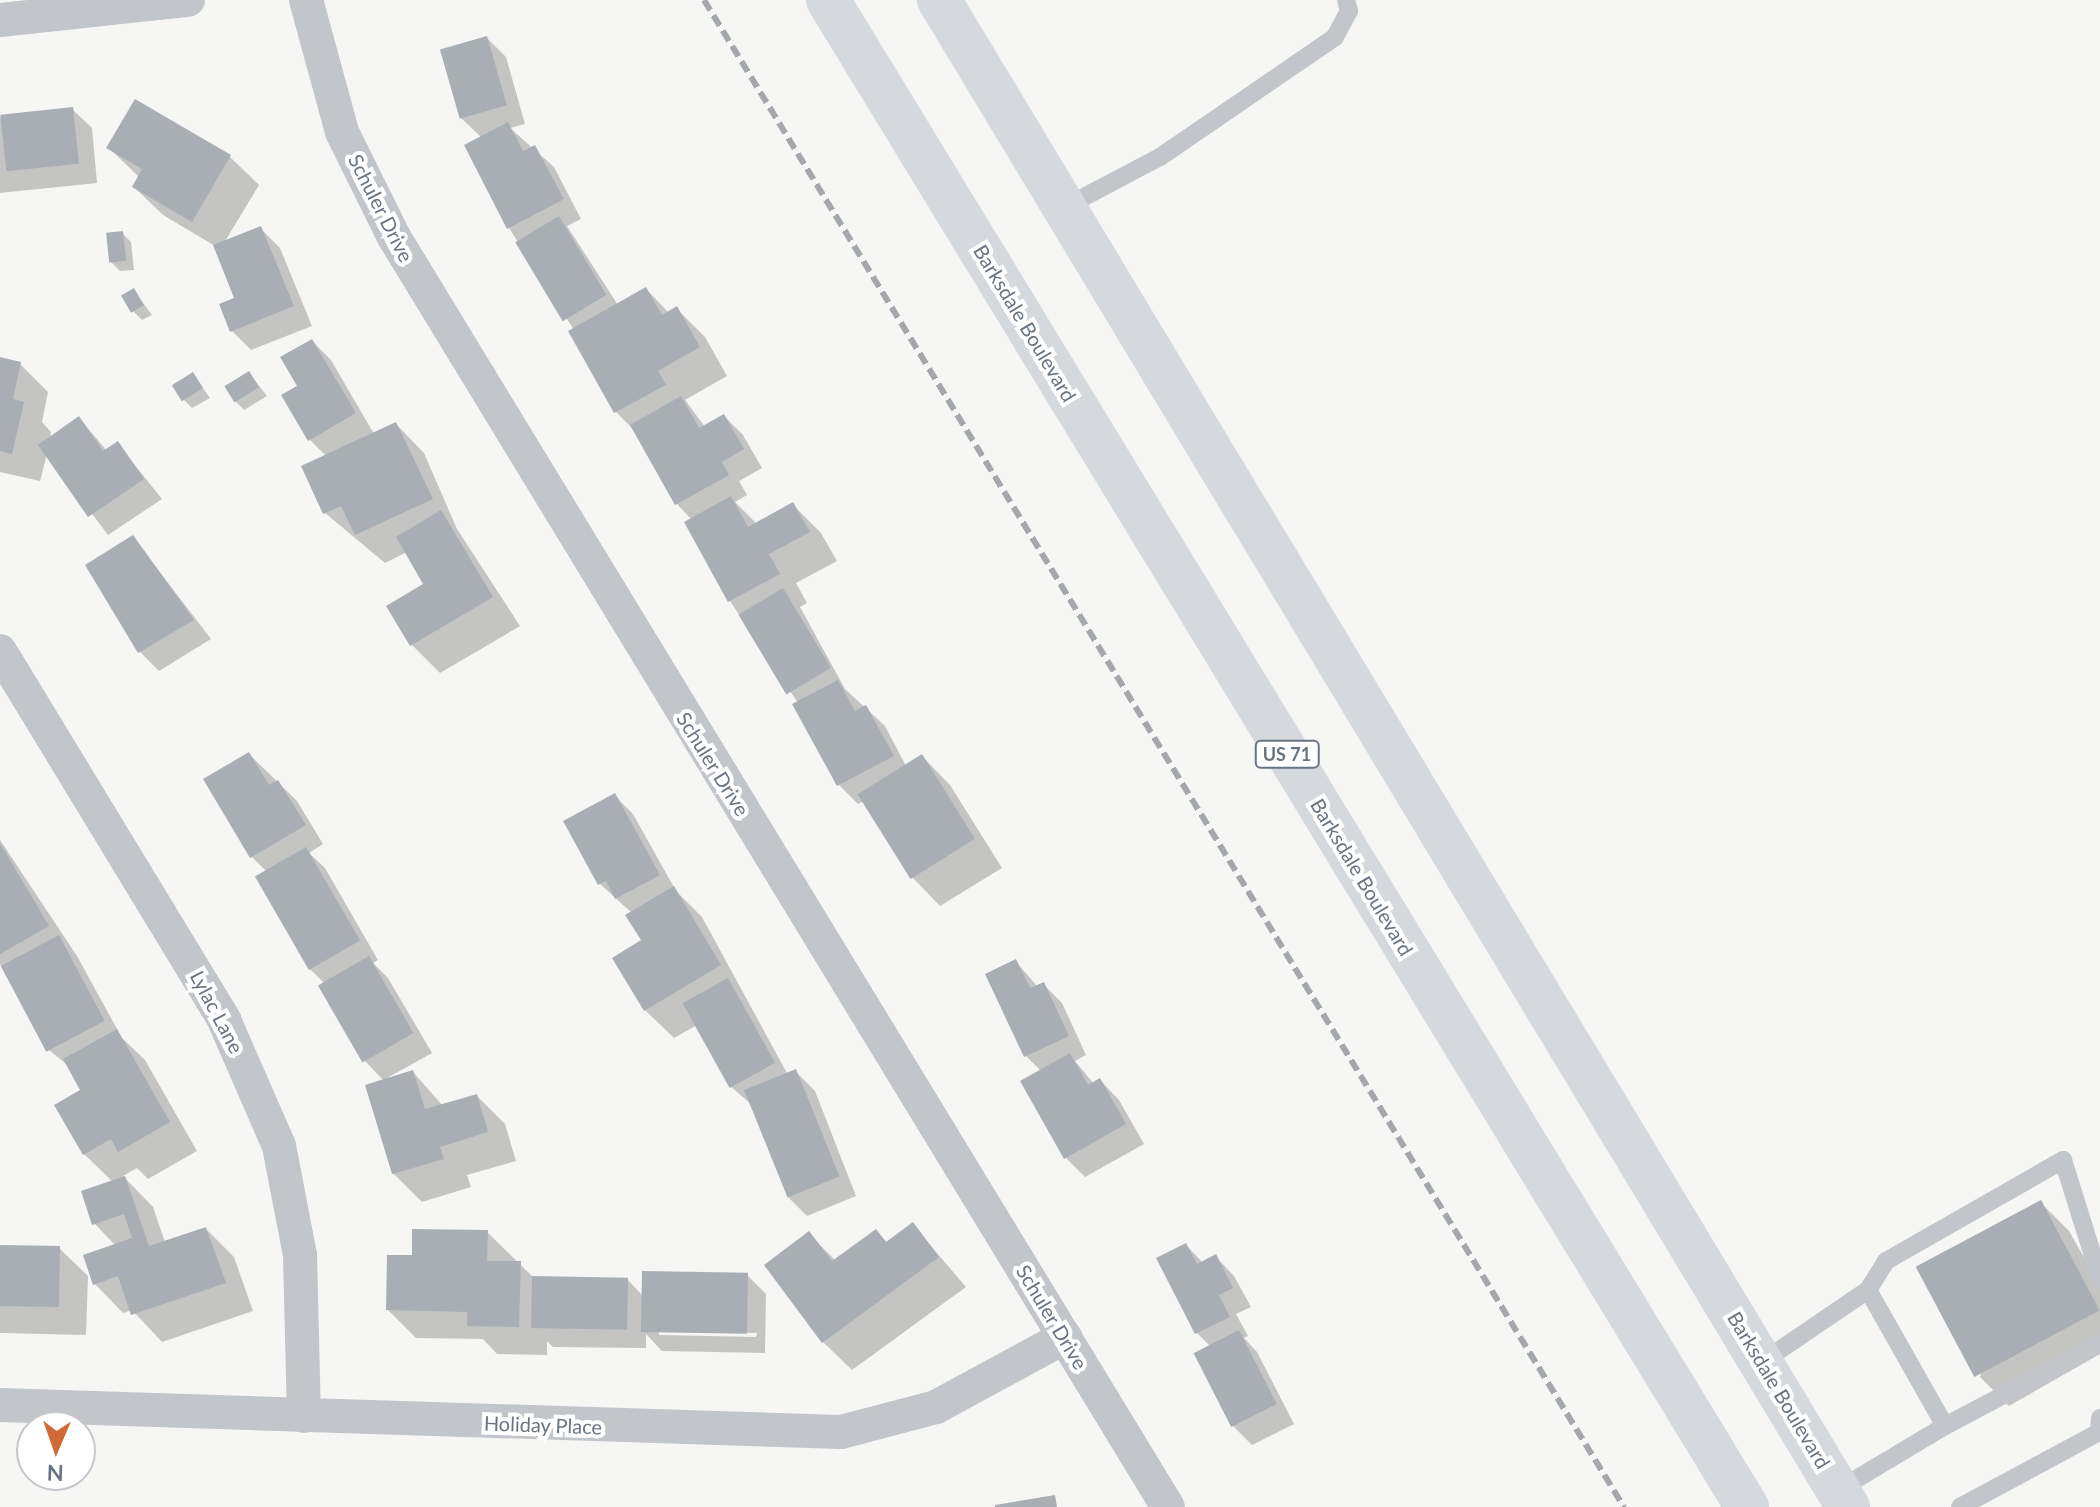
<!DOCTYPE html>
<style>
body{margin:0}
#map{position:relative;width:2100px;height:1507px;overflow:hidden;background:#f6f6f4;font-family:Lato,sans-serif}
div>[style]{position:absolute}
.shadow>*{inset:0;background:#0003}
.building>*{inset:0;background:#a8aeb4;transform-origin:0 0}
.service>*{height:18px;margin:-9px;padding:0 9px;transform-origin:9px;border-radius:9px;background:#c2c5c9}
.minor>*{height:34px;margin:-17px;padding:0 17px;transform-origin:17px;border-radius:17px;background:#c2c5c9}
.primary>*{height:44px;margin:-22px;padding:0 22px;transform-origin:22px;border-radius:22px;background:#d5d8dc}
.rail>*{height:6px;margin-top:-3px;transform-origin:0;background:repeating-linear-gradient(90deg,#a4a8ad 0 12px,transparent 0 18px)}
span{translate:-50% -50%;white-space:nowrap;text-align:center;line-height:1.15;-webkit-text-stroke:8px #fff;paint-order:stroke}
.shield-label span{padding:2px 6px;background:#fff;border:2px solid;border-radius:6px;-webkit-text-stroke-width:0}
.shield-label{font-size:18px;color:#687482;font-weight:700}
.street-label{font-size:20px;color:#687482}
.north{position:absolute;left:16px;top:1411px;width:80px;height:80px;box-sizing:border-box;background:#fff;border:2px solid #c3c7cd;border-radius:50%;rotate:182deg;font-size:22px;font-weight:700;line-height:32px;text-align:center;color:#687482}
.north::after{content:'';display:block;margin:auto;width:28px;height:36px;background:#d26a38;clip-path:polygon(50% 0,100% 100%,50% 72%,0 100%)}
</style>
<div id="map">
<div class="shadow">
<i style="clip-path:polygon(487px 38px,506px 57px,525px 124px,510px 128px,554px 167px,581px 219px,567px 226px,618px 305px,646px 289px,669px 313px,677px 309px,705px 337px,727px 376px,685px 400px,705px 427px,724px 416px,743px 435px,762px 468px,739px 481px,747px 495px,735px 502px,757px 524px,793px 505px,821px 533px,837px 561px,796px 583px,807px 603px,800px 607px,845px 689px,885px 726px,906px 766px,922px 756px,950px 785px,1002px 868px,940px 906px,912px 877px,864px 801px,858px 804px,839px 785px,798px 703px,730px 601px,692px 520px,677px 504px,637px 433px,616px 412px,574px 330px,509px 228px,482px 138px,460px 117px)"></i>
<i style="clip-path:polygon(136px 102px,230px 157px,259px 185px,224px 243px,261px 229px,280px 248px,312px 326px,251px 350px,232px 331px,237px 300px,215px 246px,163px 215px,134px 187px,140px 178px,108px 147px)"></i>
<i style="clip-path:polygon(72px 109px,92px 128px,97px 183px,0 193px,0 117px)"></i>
<i style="clip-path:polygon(122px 233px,131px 242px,134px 270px,120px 271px,111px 262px)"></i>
<i style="clip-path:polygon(134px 291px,152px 315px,142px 320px,133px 311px)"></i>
<i style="clip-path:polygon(312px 341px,331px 360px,374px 434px,396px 424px,424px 453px,457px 529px,520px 626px,440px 673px,412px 645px,426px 584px,407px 552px,385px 563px,325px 513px,326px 456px,310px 440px,284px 396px,300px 387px)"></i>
<i style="clip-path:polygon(0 359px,20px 364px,48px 392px,42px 422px,51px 432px,50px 439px,79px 418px,107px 451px,118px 444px,162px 499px,108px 535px,47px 454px,40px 481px,0 472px)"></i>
<i style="clip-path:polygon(249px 373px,267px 396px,244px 410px,235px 401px)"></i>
<i style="clip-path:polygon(193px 375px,210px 398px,192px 408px,183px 399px)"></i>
<i style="clip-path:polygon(133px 537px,211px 639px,159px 671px,140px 652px,87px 565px)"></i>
<i style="clip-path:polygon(249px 754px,297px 801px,323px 844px,309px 853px,325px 868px,378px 960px,373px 963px,388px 978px,432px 1053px,387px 1078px,413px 1072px,443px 1106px,477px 1096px,505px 1124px,516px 1161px,467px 1175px,471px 1187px,422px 1202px,393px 1173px,384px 1081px,365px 1061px,325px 984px,310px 969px,257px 877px,266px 871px,252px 857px,205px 780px)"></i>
<i style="clip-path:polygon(614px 795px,633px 814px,676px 891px,702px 917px,788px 1075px,796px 1072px,815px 1091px,856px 1196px,807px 1216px,788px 1197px,751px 1104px,730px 1086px,697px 1025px,674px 1038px,645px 1010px,644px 941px,632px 913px,600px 884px,566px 822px)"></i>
<i style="clip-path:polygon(0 840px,77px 956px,122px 1038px,145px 1060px,197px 1151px,148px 1179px,137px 1168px,123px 1176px,153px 1207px,165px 1242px,206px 1229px,234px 1257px,253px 1311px,162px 1342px,132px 1310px,123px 1313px,95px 1284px,116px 1246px,94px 1223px,113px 1182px,84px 1154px,83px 1091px,71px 1068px,49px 1050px,0 964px)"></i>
<i style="clip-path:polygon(1016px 962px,1038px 987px,1043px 984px,1062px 1003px,1086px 1055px,1075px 1061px,1094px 1084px,1100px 1080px,1119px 1100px,1144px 1144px,1085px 1177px,1066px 1158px,1041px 1071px,1025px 1055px)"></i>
<i style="clip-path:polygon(2041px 1203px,2069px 1231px,2100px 1285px,2100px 1354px,2009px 1406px,1980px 1377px)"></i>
<i style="clip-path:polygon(913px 1225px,966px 1287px,852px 1370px,823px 1342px,809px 1234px,836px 1261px,876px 1232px,888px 1243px)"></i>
<i style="clip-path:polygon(evenodd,487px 1232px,534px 1278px,627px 1279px,643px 1296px,747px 1275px,766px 1294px,765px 1353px,662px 1351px,646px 1334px,646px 1348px,553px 1347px,547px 1341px,547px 1355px,497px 1354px,483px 1339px,416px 1338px,388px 1310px,414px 1257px,487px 1232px,659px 1331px,757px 1333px,756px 1337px,659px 1335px,659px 1331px)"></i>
<i style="clip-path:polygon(1186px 1245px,1203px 1263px,1215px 1256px,1234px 1276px,1251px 1307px,1236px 1314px,1248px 1336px,1244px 1338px,1257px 1352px,1294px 1424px,1252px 1445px,1233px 1426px,1211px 1347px,1197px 1333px)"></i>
<i style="clip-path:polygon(0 1247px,59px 1248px,88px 1276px,86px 1335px,0 1333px)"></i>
</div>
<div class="building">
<i style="left:487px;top:36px;width:72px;height:49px;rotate:74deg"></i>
<i style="clip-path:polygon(135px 99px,231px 155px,192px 222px,132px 187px,142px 169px,106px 148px)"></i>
<i style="left:73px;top:107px;width:57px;height:73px;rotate:84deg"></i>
<i style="clip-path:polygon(508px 122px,523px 151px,535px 145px,564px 199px,507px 229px,464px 145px)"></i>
<i style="left:559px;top:216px;width:92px;height:51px;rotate:59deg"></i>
<i style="clip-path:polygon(261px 226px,294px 306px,230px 332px,219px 304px,234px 298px,213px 245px)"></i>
<i style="left:123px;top:231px;width:30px;height:17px;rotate:84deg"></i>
<i style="clip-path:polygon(646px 287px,662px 315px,677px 306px,700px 347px,658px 371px,666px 385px,614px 413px,568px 331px)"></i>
<i style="left:134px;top:288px;width:20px;height:15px;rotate:60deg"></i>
<i style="clip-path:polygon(312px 339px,356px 413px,308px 441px,281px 395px,297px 386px,280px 357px)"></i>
<i style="clip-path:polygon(0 357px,21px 362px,13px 399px,24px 402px,12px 454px,0 451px)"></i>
<i style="left:249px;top:371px;width:19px;height:29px;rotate:58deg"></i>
<i style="left:193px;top:372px;width:19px;height:25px;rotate:58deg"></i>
<i style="clip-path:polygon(681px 396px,699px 428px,724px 414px,744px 449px,722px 462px,729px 475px,675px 505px,630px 425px)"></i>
<i style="clip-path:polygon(79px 416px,103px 451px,118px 441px,144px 479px,88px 517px,38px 445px)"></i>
<i style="clip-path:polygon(396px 422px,433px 499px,355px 535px,341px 506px,323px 514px,301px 466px)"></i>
<i style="clip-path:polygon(731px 496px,748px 527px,793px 502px,810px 532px,769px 554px,780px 574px,728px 602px,684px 522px)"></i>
<i style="clip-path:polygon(441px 510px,493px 597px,410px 646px,386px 606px,423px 584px,396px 537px)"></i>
<i style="clip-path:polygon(133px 535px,194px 620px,138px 653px,85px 565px)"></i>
<i style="left:783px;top:588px;width:93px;height:52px;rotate:59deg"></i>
<i style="clip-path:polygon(838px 680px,855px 711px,866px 705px,894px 756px,837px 786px,792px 704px)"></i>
<i style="clip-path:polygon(249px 752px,269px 785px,278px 780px,306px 825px,250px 858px,203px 779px)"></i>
<i style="left:922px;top:754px;width:100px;height:76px;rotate:58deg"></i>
<i style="clip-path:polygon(615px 793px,660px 875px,615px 899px,606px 881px,598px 885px,563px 821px)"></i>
<i style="clip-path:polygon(0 843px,49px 926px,0 954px)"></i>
<i style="left:306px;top:847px;width:108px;height:59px;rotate:60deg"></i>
<i style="clip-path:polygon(674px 886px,721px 965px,644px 1011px,612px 958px,641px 940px,625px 915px)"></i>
<i style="left:59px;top:935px;width:97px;height:66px;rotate:62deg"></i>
<i style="left:369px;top:956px;width:89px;height:59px;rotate:60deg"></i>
<i style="clip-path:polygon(1016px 959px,1030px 988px,1044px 982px,1069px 1036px,1024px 1057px,985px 974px)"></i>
<i style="left:728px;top:978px;width:97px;height:52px;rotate:61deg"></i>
<i style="clip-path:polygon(117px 1029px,170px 1122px,118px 1152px,111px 1139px,83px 1155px,54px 1105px,80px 1090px,63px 1059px)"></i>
<i style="clip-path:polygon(1070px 1053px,1088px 1085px,1100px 1078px,1126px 1124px,1064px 1159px,1020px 1081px)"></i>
<i style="left:796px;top:1069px;width:116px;height:56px;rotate:68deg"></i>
<i style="clip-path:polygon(413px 1070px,425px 1109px,477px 1094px,488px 1132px,440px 1147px,444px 1159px,392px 1174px,365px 1085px)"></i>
<i style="clip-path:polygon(125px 1176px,149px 1246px,206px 1227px,226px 1283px,131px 1315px,118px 1276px,93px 1285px,83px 1255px,132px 1238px,124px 1214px,92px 1225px,81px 1191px)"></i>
<i style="left:2041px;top:1200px;width:125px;height:142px;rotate:62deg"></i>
<i style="clip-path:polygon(913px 1222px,939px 1257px,822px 1343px,764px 1265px,809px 1231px,832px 1261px,876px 1229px,886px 1242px)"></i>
<i style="clip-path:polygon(412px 1229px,488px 1230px,487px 1261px,521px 1261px,519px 1327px,467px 1326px,467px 1312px,386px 1310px,387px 1255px,412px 1255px)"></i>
<i style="clip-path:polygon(1186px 1243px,1197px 1264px,1216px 1254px,1233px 1288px,1219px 1295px,1230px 1317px,1195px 1334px,1156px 1258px)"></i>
<i style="left:0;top:1245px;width:60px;height:61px;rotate:1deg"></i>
<i style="left:642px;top:1271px;width:106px;height:61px;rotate:1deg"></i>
<i style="left:532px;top:1276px;width:96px;height:52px;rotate:1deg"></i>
<i style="left:1239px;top:1330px;width:83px;height:51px;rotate:63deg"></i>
<i style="clip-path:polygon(1055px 1495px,1057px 1507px,995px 1507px,995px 1505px)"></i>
</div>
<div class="service">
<i style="left:1065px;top:207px;width:107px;rotate:-27.8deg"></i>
<i style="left:1160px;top:157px;width:212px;rotate:-34.4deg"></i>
<i style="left:1335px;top:37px;width:30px;rotate:-62deg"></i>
<i style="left:1349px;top:11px;width:11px;rotate:-105deg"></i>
<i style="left:1868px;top:1290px;width:156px;rotate:60.5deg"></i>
<i style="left:1762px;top:1362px;width:128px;rotate:-34.2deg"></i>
<i style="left:1868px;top:1290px;width:34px;rotate:-58deg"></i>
<i style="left:1886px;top:1261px;width:204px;rotate:-29.7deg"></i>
<i style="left:2063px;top:1160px;width:124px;rotate:72.6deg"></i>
<i style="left:1838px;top:1490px;width:125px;rotate:-30.9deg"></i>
<i style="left:1945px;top:1426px;width:175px;rotate:-27.9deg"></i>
<i style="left:1960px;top:1507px;width:158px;rotate:-28.3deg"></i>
<i style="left:2099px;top:1432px;width:14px;rotate:-86deg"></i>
</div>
<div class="minor">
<i style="left:306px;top:0;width:137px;rotate:74.7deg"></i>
<i style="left:342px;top:132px;width:117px;rotate:63.7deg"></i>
<i style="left:394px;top:237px;width:1487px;rotate:58.64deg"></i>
<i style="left:0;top:20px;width:189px;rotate:-6.1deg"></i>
<i style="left:0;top:651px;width:432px;rotate:58.7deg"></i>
<i style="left:224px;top:1020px;width:137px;rotate:66.4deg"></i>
<i style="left:279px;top:1146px;width:111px;rotate:79.1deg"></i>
<i style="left:300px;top:1255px;width:161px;rotate:88.6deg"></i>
<i style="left:0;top:1405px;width:841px;rotate:1.84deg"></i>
<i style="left:841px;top:1432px;width:98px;rotate:-14.7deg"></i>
<i style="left:936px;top:1407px;width:147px;rotate:-28.5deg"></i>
</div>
<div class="primary">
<i style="left:828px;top:0;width:1765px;rotate:58.62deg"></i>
<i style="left:939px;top:0;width:1760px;rotate:58.9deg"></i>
</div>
<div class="rail">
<i style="left:704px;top:0;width:1766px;rotate:58.6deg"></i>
</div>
<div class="shield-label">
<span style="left:1287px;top:754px">US 71</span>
</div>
<div class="street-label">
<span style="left:381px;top:208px;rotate:63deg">Schuler Drive</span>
<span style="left:1025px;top:323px;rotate:59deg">Barksdale Boulevard</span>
<span style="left:713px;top:764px;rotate:58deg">Schuler Drive</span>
<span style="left:1362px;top:877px;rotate:59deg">Barksdale Boulevard</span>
<span style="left:217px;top:1012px;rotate:62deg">Lylac Lane</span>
<span style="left:1052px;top:1317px;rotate:59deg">Schuler Drive</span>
<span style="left:1779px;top:1390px;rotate:59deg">Barksdale Boulevard</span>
<span style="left:543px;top:1425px;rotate:2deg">Holiday Place</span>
</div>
<div class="north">N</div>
</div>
